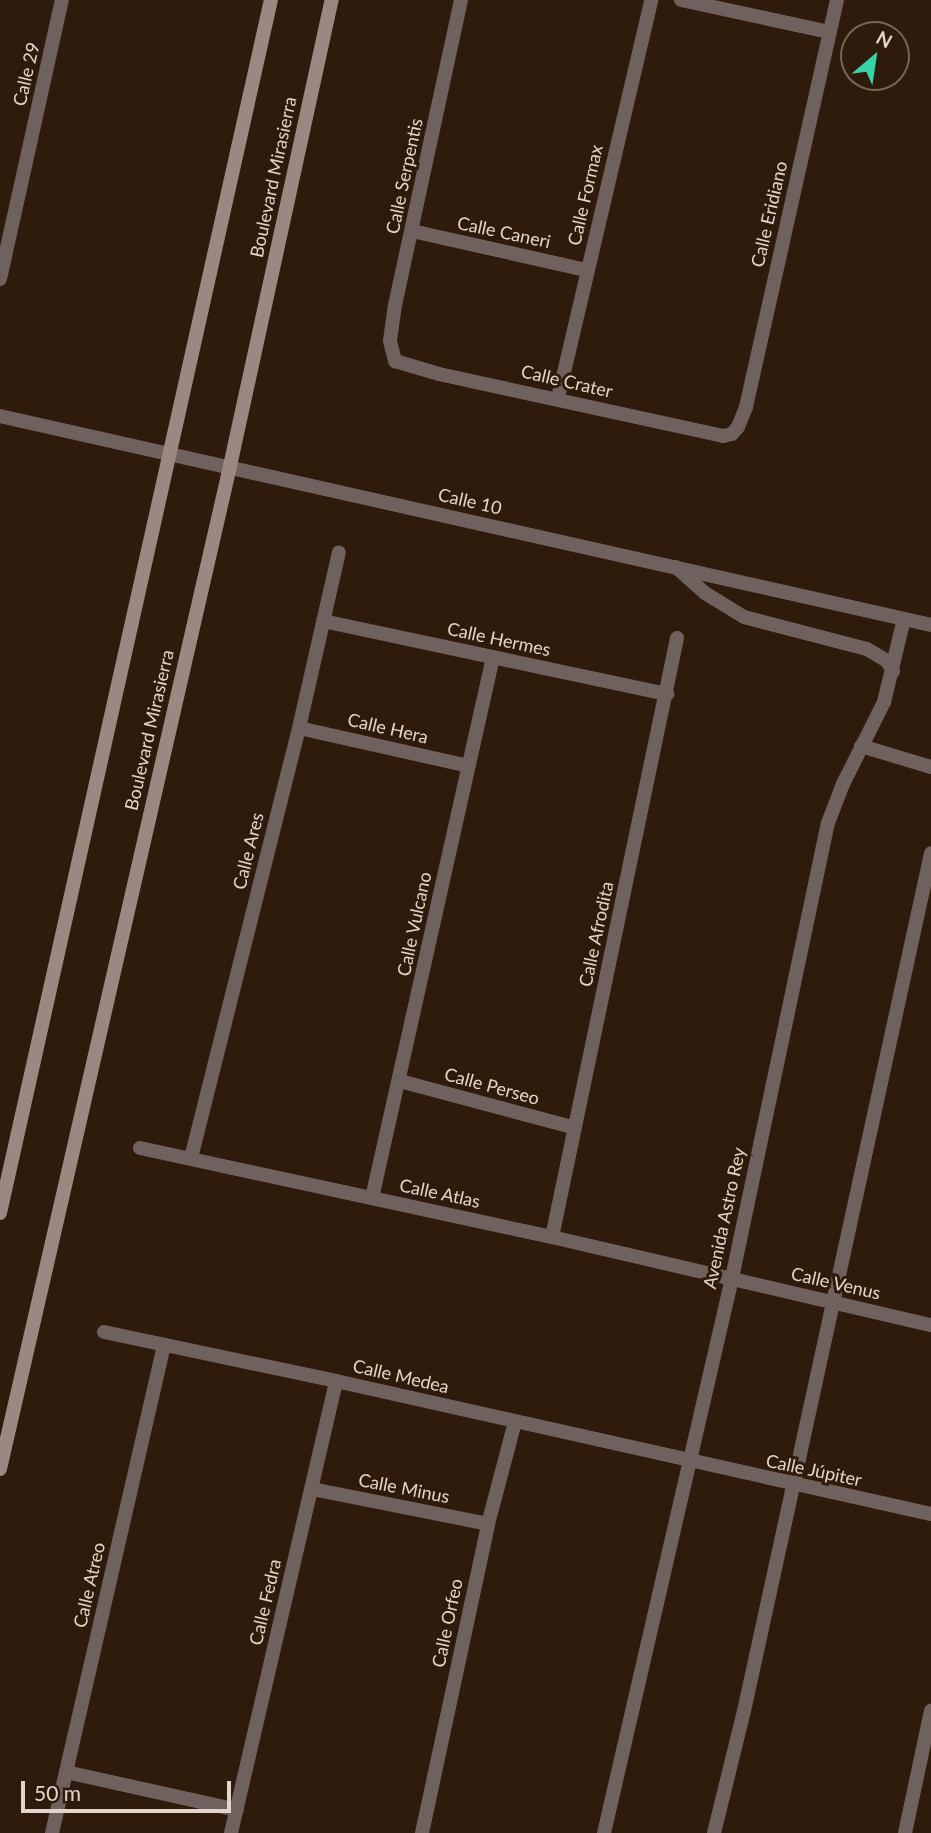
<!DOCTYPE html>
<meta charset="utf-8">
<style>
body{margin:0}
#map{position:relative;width:931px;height:1833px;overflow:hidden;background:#2f1b0b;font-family:Lato,sans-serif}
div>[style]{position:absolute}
.street>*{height:14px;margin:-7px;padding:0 7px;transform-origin:7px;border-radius:7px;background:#6f625e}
.secondary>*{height:14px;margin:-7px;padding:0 7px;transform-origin:7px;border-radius:7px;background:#9d8781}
span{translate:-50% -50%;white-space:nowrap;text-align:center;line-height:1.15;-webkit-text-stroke:6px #2f1b0b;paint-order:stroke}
.street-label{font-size:18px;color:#e3d5cb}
.north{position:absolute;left:840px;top:21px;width:70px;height:70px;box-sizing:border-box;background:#2f1b0b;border:2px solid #776558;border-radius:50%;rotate:29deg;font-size:19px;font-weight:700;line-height:28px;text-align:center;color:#e3d5cb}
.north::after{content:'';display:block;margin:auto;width:24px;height:32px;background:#38d4a6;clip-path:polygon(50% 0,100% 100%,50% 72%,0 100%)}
.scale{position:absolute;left:21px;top:1781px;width:210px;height:32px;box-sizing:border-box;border:4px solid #e3d5cb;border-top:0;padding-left:9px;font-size:21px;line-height:24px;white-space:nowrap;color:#e3d5cb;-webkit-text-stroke:5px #2f1b0b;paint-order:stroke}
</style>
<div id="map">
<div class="street">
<i style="left:461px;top:0;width:312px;rotate:102.2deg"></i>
<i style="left:395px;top:305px;width:36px;rotate:98deg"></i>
<i style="left:390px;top:341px;width:21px;rotate:76deg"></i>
<i style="left:395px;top:361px;width:46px;rotate:16.5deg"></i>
<i style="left:439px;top:374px;width:291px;rotate:12.3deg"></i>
<i style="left:723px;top:436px;width:9px;rotate:-13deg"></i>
<i style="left:732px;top:434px;width:9px;rotate:-49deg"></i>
<i style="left:738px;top:427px;width:22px;rotate:-68deg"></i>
<i style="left:746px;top:407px;width:417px;rotate:-77.4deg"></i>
<i style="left:681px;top:0;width:151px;rotate:12.2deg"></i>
<i style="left:412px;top:231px;width:179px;rotate:12.6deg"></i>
<i style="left:0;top:279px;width:286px;rotate:-77.5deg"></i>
<i style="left:558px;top:398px;width:409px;rotate:-76.8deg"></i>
<i style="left:0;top:416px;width:954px;rotate:12.65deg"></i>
<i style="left:676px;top:567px;width:39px;rotate:42deg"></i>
<i style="left:705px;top:593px;width:46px;rotate:31.6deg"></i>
<i style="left:744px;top:617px;width:127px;rotate:14.6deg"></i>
<i style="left:867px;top:649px;width:23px;rotate:31deg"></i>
<i style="left:887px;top:661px;width:12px;rotate:59deg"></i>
<i style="left:323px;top:621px;width:352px;rotate:12deg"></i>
<i style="left:299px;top:728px;width:174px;rotate:12.6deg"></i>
<i style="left:861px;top:746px;width:73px;rotate:16.7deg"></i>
<i style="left:400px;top:1081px;width:181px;rotate:15deg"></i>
<i style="left:140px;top:1148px;width:422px;rotate:12.2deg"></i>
<i style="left:552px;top:1237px;width:389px;rotate:13.1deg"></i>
<i style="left:191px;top:1158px;width:443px;rotate:-75.9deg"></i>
<i style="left:299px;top:728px;width:180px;rotate:-77.2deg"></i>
<i style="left:372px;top:1198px;width:554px;rotate:-77.39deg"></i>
<i style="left:552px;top:1237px;width:612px;rotate:-78.21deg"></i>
<i style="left:104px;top:1332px;width:237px;rotate:11.9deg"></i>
<i style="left:336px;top:1381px;width:610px;rotate:12.6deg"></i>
<i style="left:312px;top:1489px;width:179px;rotate:11.2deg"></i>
<i style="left:66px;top:1772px;width:175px;rotate:12.5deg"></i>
<i style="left:52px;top:1833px;width:501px;rotate:-77.07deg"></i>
<i style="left:231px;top:1833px;width:464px;rotate:-76.9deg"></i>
<i style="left:422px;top:1833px;width:316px;rotate:-77.9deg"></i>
<i style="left:488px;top:1524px;width:106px;rotate:-75.2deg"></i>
<i style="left:604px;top:1833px;width:570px;rotate:-77.01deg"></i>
<i style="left:732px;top:1278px;width:465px;rotate:-78.1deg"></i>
<i style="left:828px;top:823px;width:42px;rotate:-69deg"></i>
<i style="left:843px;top:784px;width:92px;rotate:-63.4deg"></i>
<i style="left:884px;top:702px;width:85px;rotate:-76.5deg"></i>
<i style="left:714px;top:1833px;width:126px;rotate:-76.2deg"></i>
<i style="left:744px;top:1711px;width:878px;rotate:-77.7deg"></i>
<i style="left:905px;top:1833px;width:125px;rotate:-78deg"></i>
</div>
<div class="secondary">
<i style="left:0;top:1213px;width:1243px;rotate:-77.41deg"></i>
<i style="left:0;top:1469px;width:1029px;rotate:-77.08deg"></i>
<i style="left:230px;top:466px;width:477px;rotate:-77.7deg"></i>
</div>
<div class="street-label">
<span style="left:26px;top:74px;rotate:-77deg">Calle 29</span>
<span style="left:404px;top:176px;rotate:-78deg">Calle Serpentis</span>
<span style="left:273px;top:177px;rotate:-78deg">Boulevard Mirasierra</span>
<span style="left:585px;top:195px;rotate:-77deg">Calle Formax</span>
<span style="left:769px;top:214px;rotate:-77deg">Calle Eridiano</span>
<span style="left:504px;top:232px;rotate:12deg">Calle Caneri</span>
<span style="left:567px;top:381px;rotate:13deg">Calle Crater</span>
<span style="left:470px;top:501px;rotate:13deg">Calle 10</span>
<span style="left:499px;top:639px;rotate:12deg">Calle Hermes</span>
<span style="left:388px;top:728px;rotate:13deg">Calle Hera</span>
<span style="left:149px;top:730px;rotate:-77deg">Boulevard Mirasierra</span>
<span style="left:248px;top:851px;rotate:-76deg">Calle Ares</span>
<span style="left:414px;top:924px;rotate:-78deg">Calle Vulcano</span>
<span style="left:596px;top:934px;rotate:-78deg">Calle Afrodita</span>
<span style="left:492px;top:1086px;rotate:15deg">Calle Perseo</span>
<span style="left:440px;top:1193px;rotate:12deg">Calle Atlas</span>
<span style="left:724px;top:1218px;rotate:-78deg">Avenida Astro Rey</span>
<span style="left:836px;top:1283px;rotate:13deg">Calle Venus</span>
<span style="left:401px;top:1376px;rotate:13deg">Calle Medea</span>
<span style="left:814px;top:1470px;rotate:12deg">Calle Júpiter</span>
<span style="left:404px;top:1488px;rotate:11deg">Calle Minus</span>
<span style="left:89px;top:1585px;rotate:-77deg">Calle Atreo</span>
<span style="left:265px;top:1602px;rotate:-77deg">Calle Fedra</span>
<span style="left:447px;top:1623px;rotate:-78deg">Calle Orfeo</span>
</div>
<div class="north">N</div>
<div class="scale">50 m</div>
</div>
